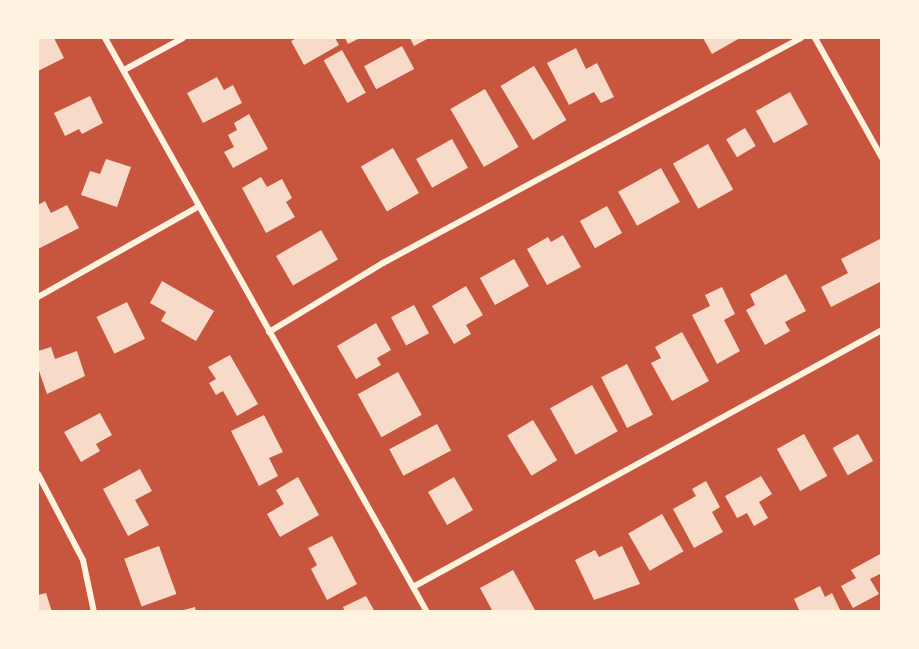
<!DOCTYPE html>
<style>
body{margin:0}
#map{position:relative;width:919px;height:649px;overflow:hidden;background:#c8553d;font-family:Roboto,sans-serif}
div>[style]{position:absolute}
.building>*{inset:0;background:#f7dbc8;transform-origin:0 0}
.minor>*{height:6px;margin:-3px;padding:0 3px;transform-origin:3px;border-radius:3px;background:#fff3e0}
span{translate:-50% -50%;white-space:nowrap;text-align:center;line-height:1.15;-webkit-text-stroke:4.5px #fff3e0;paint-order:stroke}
.frame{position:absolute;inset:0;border:39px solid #fff3e0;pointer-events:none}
</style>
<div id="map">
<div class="building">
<i style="clip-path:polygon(38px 38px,54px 38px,64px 58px,38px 71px)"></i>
<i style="clip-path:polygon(297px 38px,335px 38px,339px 45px,304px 65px,291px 41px)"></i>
<i style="clip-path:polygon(345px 38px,360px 38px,348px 44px)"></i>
<i style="clip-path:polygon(410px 38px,429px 38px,414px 46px)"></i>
<i style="clip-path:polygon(703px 38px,740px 38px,712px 54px)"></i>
<i style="left:402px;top:46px;width:26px;height:43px;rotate:62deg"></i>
<i style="clip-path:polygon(576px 48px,586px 69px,597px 63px,614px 97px,601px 103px,594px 92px,569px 105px,547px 63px)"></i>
<i style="left:342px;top:50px;width:49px;height:21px;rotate:61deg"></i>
<i style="left:534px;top:66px;width:63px;height:39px;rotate:59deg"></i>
<i style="clip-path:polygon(217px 77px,224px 90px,233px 85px,242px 103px,203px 123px,187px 93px)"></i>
<i style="left:485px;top:89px;width:67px;height:40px;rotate:60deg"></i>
<i style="left:790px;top:92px;width:37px;height:39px;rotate:61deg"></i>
<i style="clip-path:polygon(90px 96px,103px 123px,82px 134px,79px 129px,65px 136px,54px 113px)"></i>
<i style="clip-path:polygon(249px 114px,268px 149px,233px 168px,224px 152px,234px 147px,228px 135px,237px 130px,234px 123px)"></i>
<i style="left:745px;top:128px;width:21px;height:22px;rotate:59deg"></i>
<i style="left:452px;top:139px;width:33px;height:41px;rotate:61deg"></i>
<i style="left:708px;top:144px;width:52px;height:40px;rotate:61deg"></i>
<i style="left:393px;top:148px;width:52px;height:37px;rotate:60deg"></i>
<i style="clip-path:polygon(106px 159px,131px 167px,117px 207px,81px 195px,90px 171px,100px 174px)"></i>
<i style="left:661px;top:168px;width:39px;height:49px;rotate:61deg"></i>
<i style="clip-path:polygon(261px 177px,267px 187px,282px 179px,292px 198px,286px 202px,295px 217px,266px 233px,242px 188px)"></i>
<i style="clip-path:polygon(45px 201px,51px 213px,67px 205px,79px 228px,38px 249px,38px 205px)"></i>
<i style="left:607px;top:206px;width:31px;height:31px;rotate:61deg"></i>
<i style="left:321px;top:230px;width:34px;height:52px;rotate:60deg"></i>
<i style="clip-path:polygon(563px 235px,581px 267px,547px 285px,527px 249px,548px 237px,551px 242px)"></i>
<i style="clip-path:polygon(882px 238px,882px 281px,831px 307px,821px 287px,848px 273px,841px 259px)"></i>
<i style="left:514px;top:259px;width:31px;height:39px;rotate:61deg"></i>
<i style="clip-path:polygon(786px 274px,806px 311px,785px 322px,790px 331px,765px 345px,746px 310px,755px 305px,750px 294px)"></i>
<i style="clip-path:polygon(162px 281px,214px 311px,196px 341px,161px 321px,166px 312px,150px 303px)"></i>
<i style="clip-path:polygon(466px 286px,483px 315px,466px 325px,471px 334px,454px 344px,432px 306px)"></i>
<i style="clip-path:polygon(722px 287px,735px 314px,724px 320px,740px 351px,717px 364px,692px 315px,710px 306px,705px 295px)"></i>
<i style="left:127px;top:302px;width:41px;height:34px;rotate:64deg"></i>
<i style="left:414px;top:305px;width:32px;height:26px;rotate:62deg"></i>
<i style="clip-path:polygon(376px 323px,391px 350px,377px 358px,381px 365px,356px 379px,337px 346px)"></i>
<i style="clip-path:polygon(682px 332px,709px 381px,672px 401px,651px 363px,661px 358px,655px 347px)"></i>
<i style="clip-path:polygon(51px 347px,55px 359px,77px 351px,85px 376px,47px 394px,38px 368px,38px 351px)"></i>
<i style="clip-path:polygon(230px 355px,258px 404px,237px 416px,223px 391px,216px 395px,209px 383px,216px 379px,208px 367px)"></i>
<i style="left:627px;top:364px;width:57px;height:29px;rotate:63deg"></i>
<i style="left:398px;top:372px;width:49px;height:46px;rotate:61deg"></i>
<i style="left:592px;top:385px;width:53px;height:48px;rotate:61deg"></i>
<i style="clip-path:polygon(100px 413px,112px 435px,96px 444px,100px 451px,81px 462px,64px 432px)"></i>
<i style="clip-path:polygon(264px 415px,283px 452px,269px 458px,278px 476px,259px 486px,231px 431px)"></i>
<i style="left:533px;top:420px;width:47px;height:30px;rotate:59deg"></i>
<i style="left:437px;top:424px;width:30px;height:54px;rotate:62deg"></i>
<i style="left:804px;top:434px;width:48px;height:31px;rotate:61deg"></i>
<i style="left:858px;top:434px;width:31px;height:29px;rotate:61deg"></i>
<i style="clip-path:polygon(140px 469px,152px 491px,135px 500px,149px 525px,128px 536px,103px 489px)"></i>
<i style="clip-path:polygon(761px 476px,772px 494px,759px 502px,768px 518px,754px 526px,747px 513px,737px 518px,725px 496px)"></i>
<i style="clip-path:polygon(298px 477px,319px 515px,280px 537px,267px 514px,284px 504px,276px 490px)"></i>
<i style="left:454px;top:477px;width:38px;height:30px;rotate:60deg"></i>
<i style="clip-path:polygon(706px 481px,720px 507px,712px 512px,723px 532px,694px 548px,673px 509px,696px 496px,692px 489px)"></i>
<i style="left:662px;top:514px;width:43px;height:39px;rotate:60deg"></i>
<i style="clip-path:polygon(332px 536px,357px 584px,327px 600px,311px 569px,317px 565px,308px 548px)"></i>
<i style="left:159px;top:546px;width:51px;height:37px;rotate:70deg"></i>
<i style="clip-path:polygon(622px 546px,640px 584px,594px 600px,575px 560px,595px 550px,599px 557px)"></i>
<i style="clip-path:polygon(882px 553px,882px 573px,870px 579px,879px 594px,853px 608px,841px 586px,856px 578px,851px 570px)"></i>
<i style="clip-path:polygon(513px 570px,536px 612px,493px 612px,480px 588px)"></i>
<i style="clip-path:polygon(820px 586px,825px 597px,832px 593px,841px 612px,800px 612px,794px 599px)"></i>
<i style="clip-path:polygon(46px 593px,52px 612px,38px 612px,38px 595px)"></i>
<i style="clip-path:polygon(366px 596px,375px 612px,345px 612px,343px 607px)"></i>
<i style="clip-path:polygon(195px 607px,196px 612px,181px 612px,180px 611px)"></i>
</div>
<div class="minor">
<i style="left:105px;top:38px;width:658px;rotate:60.71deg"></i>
<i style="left:815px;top:38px;width:137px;rotate:60.8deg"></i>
<i style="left:124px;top:70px;width:67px;rotate:-28.5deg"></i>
<i style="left:38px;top:297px;width:184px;rotate:-29.4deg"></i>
<i style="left:269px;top:332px;width:133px;rotate:-31.2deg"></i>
<i style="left:383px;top:263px;width:475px;rotate:-28.3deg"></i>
<i style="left:38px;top:474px;width:97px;rotate:62.4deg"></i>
<i style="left:83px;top:560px;width:53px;rotate:78.1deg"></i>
<i style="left:413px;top:587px;width:535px;rotate:-28.72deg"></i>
</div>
<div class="frame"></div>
</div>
